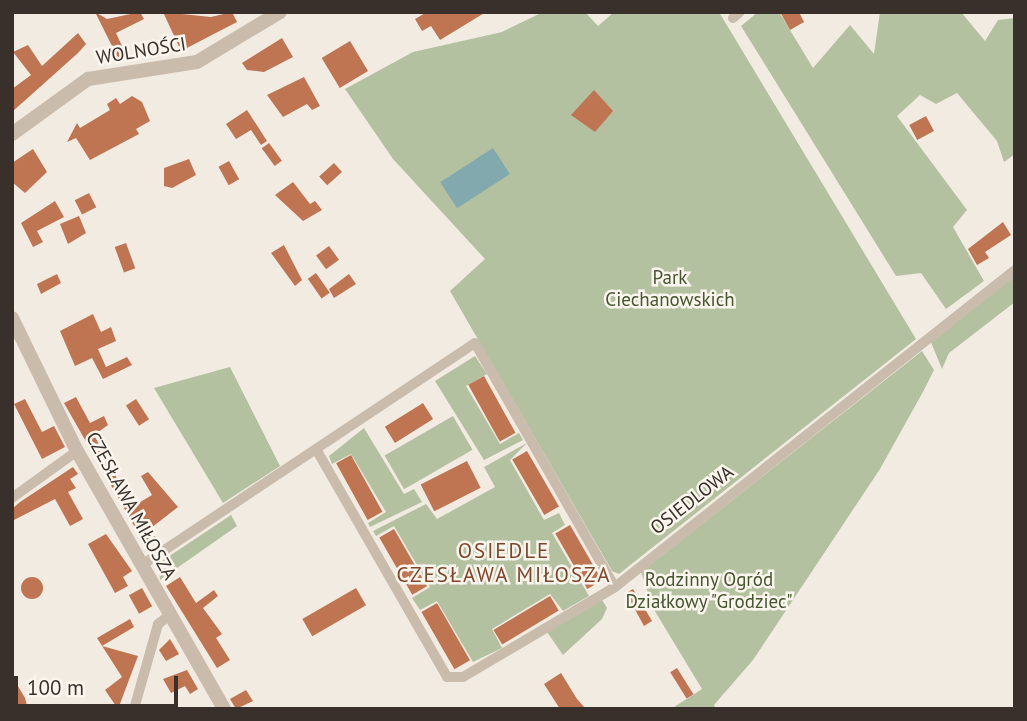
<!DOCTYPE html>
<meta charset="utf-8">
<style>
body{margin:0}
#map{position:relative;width:1027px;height:721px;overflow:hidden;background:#f2ebe1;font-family:"PT Sans",sans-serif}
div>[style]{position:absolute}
.green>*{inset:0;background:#b4c1a1;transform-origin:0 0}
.water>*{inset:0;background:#81a9ae;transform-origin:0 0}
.building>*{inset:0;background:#bf7452;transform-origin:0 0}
.round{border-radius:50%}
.minor>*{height:10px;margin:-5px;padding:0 5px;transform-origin:5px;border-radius:5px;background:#cabcad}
.tertiary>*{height:14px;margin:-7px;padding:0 7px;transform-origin:7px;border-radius:7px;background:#cabcad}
span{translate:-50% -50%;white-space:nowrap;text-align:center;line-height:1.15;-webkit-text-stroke:5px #faf5ed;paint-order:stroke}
.street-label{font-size:19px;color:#39302b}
.park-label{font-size:19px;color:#455630}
.neighbourhood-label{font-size:21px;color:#834529;letter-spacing:2px}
.frame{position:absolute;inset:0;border:14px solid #39302b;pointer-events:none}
.scale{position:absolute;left:14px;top:676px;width:164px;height:32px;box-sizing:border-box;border:4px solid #39302b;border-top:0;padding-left:9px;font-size:21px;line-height:24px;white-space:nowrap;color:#39302b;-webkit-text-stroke:5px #faf5ed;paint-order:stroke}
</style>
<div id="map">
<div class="green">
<i style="clip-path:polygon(543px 12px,585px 12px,598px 26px,614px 12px,719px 12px,916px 339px,619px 574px,612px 571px,450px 291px,485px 259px,393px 159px,345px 89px,413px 52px,502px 32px)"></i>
<i style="clip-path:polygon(758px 12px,779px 12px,813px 68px,850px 25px,874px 54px,880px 12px,961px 12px,985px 41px,998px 20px,1015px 18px,1015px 154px,1004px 162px,997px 141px,957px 93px,936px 104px,920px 95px,897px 116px,967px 210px,953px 227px,984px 281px,946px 309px,921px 273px,896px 276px,741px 26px)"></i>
<i style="clip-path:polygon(1015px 276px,1015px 302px,949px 353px,942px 369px,930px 340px)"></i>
<i style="clip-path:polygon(922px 351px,934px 370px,924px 390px,880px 469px,753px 660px,714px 705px,716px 709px,671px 709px,702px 689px,653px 608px,641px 572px)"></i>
<i style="clip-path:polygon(475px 356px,487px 374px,466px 386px,500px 444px,519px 433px,523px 440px,484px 460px,435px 381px)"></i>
<i style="clip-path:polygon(230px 367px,280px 466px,223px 503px,154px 388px)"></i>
<i style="left:453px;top:416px;width:39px;height:79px;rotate:60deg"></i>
<i style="clip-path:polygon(364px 428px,404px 494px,414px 489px,422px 502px,370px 527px,368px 523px,386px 512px,351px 454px,332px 464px,329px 456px)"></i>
<i style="clip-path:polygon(527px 443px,510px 460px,544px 520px,559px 513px,565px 525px,552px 533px,589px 596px,563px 611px,550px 594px,492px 629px,502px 648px,473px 662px,437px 601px,420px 610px,412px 598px,430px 587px,394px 526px,376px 536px,373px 531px,426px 504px,437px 519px,495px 487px,484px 467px)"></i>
<i style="clip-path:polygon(231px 515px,237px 526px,160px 580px,159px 563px)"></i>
<i style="clip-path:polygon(602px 600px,607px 608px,602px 619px,563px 655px,547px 632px)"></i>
</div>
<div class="water">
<i style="left:493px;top:148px;width:31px;height:63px;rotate:57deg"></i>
</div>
<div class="building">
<i style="clip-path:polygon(95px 12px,107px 19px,140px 12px,144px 19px,116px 33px,127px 57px,119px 60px)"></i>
<i style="clip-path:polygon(163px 12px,211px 17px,232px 12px,237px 22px,181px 51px)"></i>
<i style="clip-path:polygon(427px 12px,486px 12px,440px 40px,431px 26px,422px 31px,415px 19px)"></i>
<i style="clip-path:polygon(780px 12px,799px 12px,804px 22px,790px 30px)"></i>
<i style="clip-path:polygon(78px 33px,86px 44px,78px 53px,12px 112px,12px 89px,31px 75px,13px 52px,28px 45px,42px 66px)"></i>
<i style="clip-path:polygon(282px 38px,293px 57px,264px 72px,247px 70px,242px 63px)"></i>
<i style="left:350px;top:41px;width:35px;height:33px;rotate:59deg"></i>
<i style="clip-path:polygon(304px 77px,320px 106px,312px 110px,307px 104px,283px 117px,267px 95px)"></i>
<i style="clip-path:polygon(594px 90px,613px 111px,595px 132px,571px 115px)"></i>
<i style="clip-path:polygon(132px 96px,142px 102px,150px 121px,136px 129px,139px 134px,90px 160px,76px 138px,67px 142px,77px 123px,80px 128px,110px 110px,107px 104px,116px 98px,120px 104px)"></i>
<i style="clip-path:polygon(247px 110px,267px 141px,261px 145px,251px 130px,236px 139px,226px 124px)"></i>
<i style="left:926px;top:116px;width:17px;height:19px;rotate:62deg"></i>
<i style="left:269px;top:143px;width:22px;height:9px;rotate:54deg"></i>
<i style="clip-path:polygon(33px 149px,47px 172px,25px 193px,12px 182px,12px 163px)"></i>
<i style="clip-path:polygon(189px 159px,196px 175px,172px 188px,164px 186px,164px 168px)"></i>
<i style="left:229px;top:161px;width:21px;height:12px;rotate:61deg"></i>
<i style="left:334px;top:163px;width:12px;height:20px;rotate:48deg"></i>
<i style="clip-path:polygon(293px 182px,310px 204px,315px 201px,322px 210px,303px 221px,275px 195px)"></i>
<i style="left:89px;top:193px;width:16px;height:16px;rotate:63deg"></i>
<i style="clip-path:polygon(55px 201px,64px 217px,37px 231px,43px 242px,33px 247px,21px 223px)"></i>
<i style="clip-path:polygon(79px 216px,86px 233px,68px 244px,60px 224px)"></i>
<i style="clip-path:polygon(1003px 222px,1011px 235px,985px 252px,989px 258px,977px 265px,968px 249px)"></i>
<i style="left:126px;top:243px;width:27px;height:12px;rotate:70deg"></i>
<i style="clip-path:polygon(284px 245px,302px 280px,295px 286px,271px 253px)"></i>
<i style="left:329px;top:246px;width:17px;height:16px;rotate:54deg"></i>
<i style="left:316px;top:273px;width:24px;height:10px;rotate:55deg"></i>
<i style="clip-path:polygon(57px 274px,61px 283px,41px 294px,37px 284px)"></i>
<i style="clip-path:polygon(349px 274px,356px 284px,334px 298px,329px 289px)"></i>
<i style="clip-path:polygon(93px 314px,101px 332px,111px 327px,116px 341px,98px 349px,106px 367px,127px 357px,132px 365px,103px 379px,92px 358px,75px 366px,60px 331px)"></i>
<i style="left:484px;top:376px;width:65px;height:18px;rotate:61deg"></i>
<i style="clip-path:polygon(76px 397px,90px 423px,104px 416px,108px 425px,94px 435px,132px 507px,152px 495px,141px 476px,148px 472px,178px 507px,151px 528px,156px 538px,145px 545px,64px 403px)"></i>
<i style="clip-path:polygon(25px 399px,42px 432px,54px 426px,65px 447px,42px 459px,14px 404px)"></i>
<i style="left:136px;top:399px;width:24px;height:12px;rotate:57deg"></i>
<i style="left:423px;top:403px;width:19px;height:45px;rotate:58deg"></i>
<i style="left:527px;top:451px;width:64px;height:17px;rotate:60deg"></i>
<i style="left:351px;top:455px;width:65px;height:17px;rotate:61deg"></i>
<i style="left:467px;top:461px;width:30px;height:52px;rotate:63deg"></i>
<i style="clip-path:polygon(73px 467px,78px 474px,70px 479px,76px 488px,68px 492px,83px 519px,70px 526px,55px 499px,12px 521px,12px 509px,20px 502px)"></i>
<i style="left:570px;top:525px;width:64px;height:17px;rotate:60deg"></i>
<i style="left:394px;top:529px;width:66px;height:17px;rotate:60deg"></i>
<i style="clip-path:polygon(106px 534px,132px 571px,123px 577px,128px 586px,115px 593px,88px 544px)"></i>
<i style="clip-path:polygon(180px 577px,196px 603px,214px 590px,218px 596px,203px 608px,222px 634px,216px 638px,230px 660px,217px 668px,166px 586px)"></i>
<i class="round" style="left:21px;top:577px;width:22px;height:22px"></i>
<i style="left:142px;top:588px;width:21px;height:15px;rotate:61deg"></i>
<i style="left:356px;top:588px;width:20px;height:62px;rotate:60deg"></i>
<i style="clip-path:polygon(633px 589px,652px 621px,644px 626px,626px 593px)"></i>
<i style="left:550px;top:596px;width:17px;height:66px;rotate:59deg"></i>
<i style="left:437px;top:603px;width:66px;height:18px;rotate:60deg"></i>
<i style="clip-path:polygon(130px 619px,134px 627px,102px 646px,138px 656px,118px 709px,105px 690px,122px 677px,97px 638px)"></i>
<i style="clip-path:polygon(170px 639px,179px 654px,166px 661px,159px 650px)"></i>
<i style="left:677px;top:668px;width:31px;height:8px;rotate:58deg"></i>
<i style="clip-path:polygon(187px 670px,198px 689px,190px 694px,185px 686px,171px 693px,163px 679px)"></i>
<i style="clip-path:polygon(561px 673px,577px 699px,586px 709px,560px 709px,544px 684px)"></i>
<i style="clip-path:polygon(12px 676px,25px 698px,28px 709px,17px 709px,12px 701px)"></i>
<i style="clip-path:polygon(246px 690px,253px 701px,236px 709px,230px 699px)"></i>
</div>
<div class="minor">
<i style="left:733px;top:18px;width:9px;rotate:-41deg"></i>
<i style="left:316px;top:449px;width:263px;rotate:60.1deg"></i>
<i style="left:447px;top:677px;width:16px"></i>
<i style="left:463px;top:677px;width:177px;rotate:-30.6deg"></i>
<i style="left:615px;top:587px;width:510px;rotate:-38.4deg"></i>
<i style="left:12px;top:498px;width:80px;rotate:-35.9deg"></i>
<i style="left:142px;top:565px;width:400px;rotate:-33.7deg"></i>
<i style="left:475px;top:343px;width:281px;rotate:60.2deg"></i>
<i style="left:134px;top:709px;width:88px;rotate:-74.2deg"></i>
<i style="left:158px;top:624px;width:15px;rotate:-37deg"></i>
</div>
<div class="tertiary">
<i style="left:12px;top:134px;width:94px;rotate:-35.9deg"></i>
<i style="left:88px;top:79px;width:110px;rotate:-8.9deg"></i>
<i style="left:197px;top:62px;width:97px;rotate:-31.1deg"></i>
<i style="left:12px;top:318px;width:148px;rotate:64deg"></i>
<i style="left:77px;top:451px;width:297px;rotate:60.3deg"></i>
</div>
<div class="street-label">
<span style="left:141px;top:51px;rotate:-9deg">WOLNOŚCI</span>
<span style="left:692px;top:500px;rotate:-38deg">OSIEDLOWA</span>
<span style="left:131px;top:506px;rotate:61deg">CZESŁAWA MIŁOSZA</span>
</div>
<div class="park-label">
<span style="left:670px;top:289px">Park<br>Ciechanowskich</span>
<span style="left:709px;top:591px">Rodzinny Ogród<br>Działkowy "Grodziec"</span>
</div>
<div class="neighbourhood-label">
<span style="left:504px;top:563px">OSIEDLE<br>CZESŁAWA MIŁOSZA</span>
</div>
<div class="frame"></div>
<div class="scale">100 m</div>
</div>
